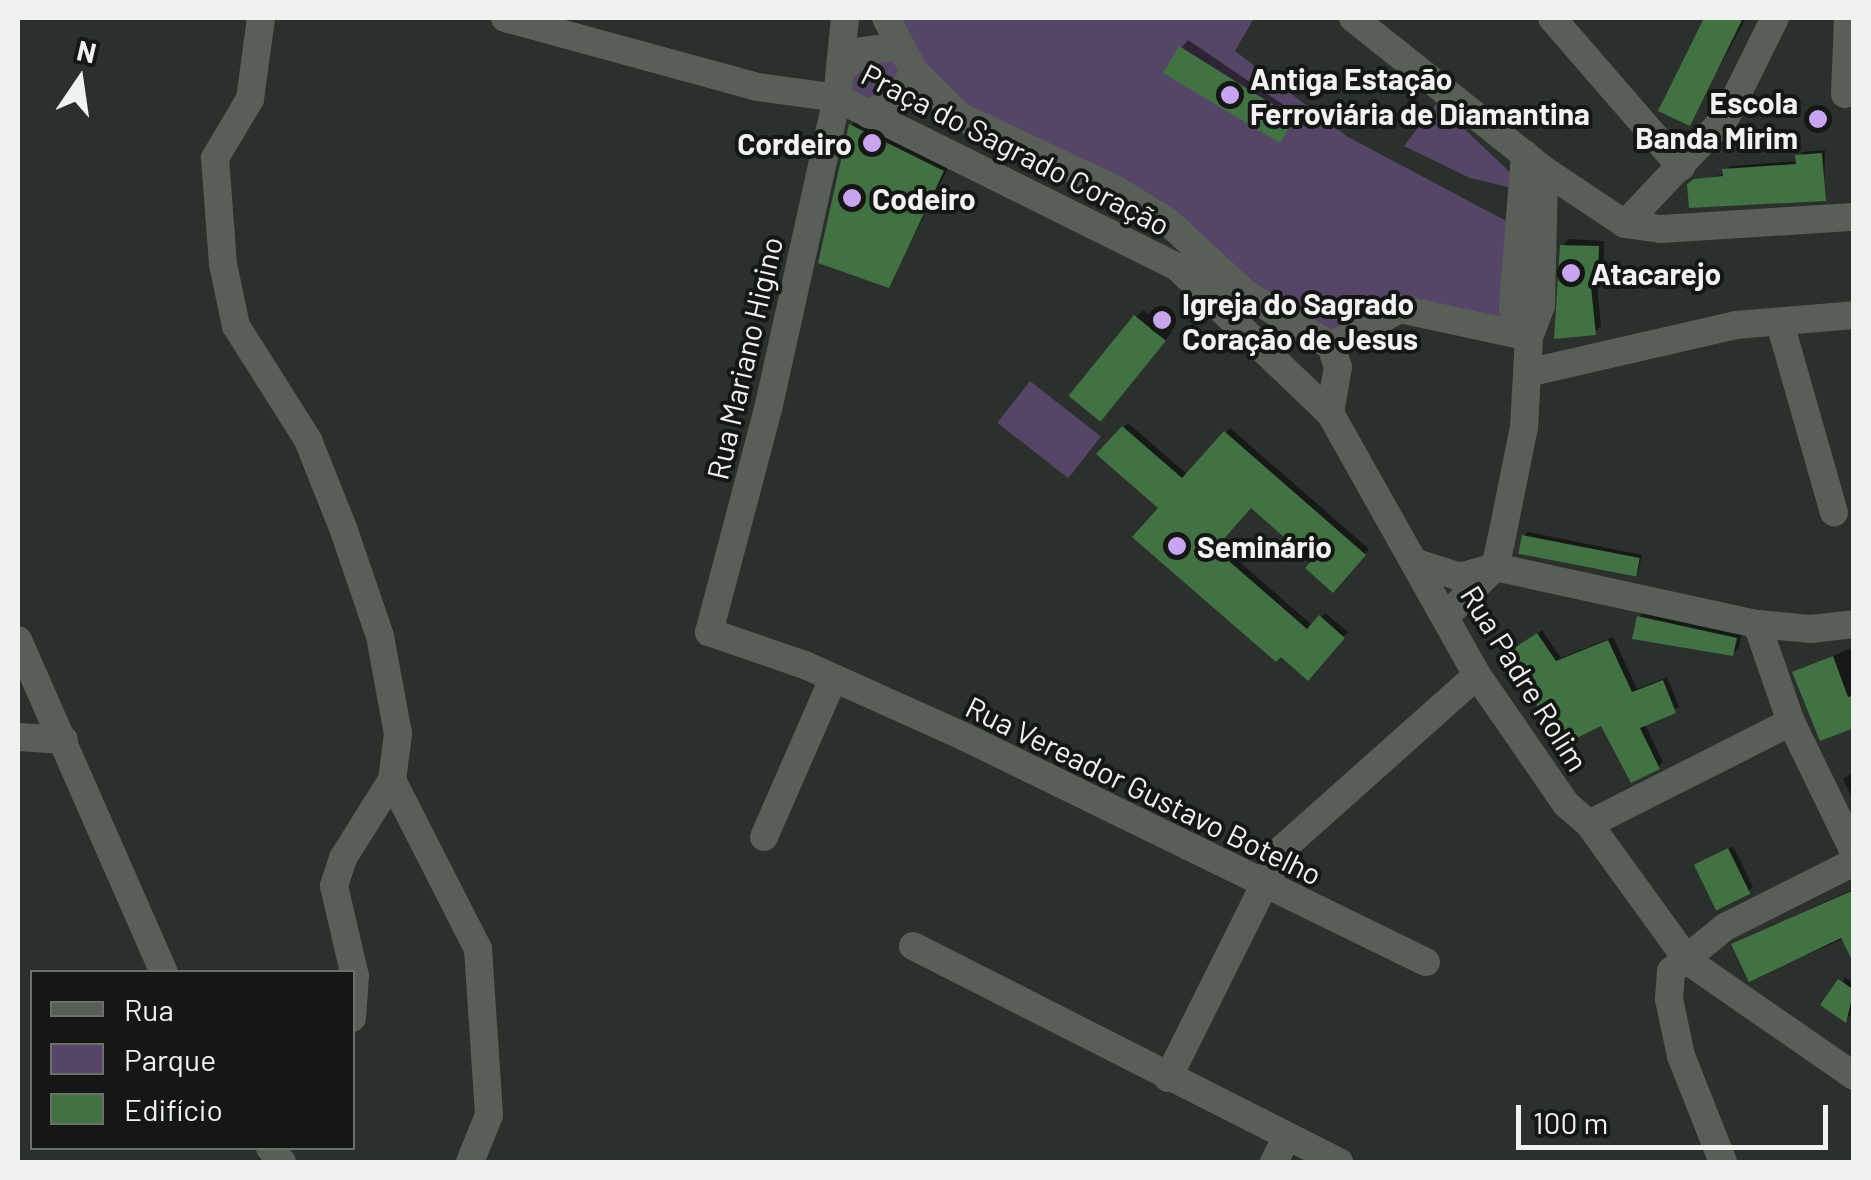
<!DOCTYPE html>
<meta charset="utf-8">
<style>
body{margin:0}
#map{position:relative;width:1871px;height:1180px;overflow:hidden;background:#2c302c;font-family:Barlow,sans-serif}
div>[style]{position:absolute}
.green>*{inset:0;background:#554566;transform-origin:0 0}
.shadow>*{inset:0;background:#0007}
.building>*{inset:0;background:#427143;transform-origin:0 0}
.minor>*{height:28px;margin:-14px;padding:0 14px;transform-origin:14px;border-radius:14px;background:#595e59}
.dots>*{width:28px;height:28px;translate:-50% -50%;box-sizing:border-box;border:5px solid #151715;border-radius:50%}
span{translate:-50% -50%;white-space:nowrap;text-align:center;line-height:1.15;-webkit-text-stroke:8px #151715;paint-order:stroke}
.poi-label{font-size:30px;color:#eff2ef;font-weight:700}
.left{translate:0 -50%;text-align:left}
.right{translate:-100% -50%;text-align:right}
.street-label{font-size:30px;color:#eff2ef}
.frame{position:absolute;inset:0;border:20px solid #eff2ef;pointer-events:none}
.legend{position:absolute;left:30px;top:970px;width:325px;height:180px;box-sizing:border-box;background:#151715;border:2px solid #6c6f6c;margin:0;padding:12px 18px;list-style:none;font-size:30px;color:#eff2ef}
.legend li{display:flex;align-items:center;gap:20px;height:50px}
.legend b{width:50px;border:2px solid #6c6f6c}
.north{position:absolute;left:30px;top:30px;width:100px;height:100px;-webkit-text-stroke:8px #151715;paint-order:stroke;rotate:13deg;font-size:28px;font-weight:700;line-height:40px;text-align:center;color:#eff2ef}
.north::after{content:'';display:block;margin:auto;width:35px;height:45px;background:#eff2ef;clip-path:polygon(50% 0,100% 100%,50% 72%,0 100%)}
.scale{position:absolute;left:1516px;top:1105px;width:312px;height:45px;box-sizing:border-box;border:5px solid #eff2ef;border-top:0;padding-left:12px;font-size:30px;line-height:35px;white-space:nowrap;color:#eff2ef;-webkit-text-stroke:8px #151715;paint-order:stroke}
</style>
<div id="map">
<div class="green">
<i style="clip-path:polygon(897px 18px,1254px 18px,1235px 51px,1348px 137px,1510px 223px,1503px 319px,1400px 300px,1328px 335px,967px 112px,910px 56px)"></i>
<i style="clip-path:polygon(895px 52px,907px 72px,887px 105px,841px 95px,844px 72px)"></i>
<i style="clip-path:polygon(1437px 103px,1516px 178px,1512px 188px,1470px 178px,1404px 146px)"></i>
<i style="left:1030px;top:381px;width:90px;height:53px;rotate:38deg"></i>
</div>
<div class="shadow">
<i style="clip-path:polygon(1706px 18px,1746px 18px,1689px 123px,1661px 110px)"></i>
<i style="clip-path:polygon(1188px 40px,1297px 114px,1279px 140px,1181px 48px)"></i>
<i style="clip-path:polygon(862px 115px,952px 160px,889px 285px,821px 262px,852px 125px)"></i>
<i style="clip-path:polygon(1825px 150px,1824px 199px,1694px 181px,1725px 174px,1730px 166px,1798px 161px,1802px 152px)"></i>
<i style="clip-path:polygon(1569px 239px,1604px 241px,1604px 268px,1596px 275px,1601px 326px,1595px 332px,1562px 246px)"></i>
<i style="clip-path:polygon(1143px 310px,1172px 332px,1107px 411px,1136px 317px)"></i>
<i style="clip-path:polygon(1128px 423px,1188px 475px,1230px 428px,1369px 549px,1332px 590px,1315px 560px,1251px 504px,1218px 543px,1313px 626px,1325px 613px,1348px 632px,1307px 678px,1162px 507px,1100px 454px)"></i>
<i style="clip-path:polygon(1528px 532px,1642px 555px,1638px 573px,1524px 536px)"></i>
<i style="clip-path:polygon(1646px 611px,1742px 632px,1739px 647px,1733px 654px,1639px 617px)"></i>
<i style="clip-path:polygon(1542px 630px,1561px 658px,1613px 637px,1637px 689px,1667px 677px,1679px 707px,1644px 723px,1663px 762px,1658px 767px,1514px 649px)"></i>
<i style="clip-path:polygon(1854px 647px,1854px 725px,1795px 672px)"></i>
<i style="clip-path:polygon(1854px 772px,1854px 802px,1843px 779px)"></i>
<i style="clip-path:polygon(1733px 846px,1753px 887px,1748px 891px,1697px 865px)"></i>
<i style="clip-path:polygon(1854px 889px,1854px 934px,1751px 979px,1734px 945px,1739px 941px)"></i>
<i style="clip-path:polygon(1844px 977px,1854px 983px,1854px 1011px,1846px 1020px)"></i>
</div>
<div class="building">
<i style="clip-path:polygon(1704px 18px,1743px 18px,1690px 126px,1658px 111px)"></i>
<i style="clip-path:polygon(1179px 46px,1280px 109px,1277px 114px,1292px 123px,1280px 143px,1163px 73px)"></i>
<i style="clip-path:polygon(849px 124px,944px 171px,889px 288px,818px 263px)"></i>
<i style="clip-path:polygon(1822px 153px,1826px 201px,1689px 208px,1687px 184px,1694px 179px,1723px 176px,1722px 169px,1796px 164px,1795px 155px)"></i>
<i style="clip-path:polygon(1560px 245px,1599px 246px,1598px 277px,1590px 277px,1596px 335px,1554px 339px)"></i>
<i style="left:1134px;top:315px;width:41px;height:104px;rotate:39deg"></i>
<i style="clip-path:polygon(1122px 426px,1182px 478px,1224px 431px,1366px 555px,1333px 593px,1305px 568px,1311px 561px,1251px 508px,1215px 549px,1307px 629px,1319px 615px,1345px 638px,1308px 681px,1281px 657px,1276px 662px,1132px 537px,1158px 508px,1096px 454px)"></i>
<i style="left:1522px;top:535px;width:120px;height:19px;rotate:11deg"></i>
<i style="clip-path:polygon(1637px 616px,1737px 638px,1733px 656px,1632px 639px)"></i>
<i style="clip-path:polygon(1537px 633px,1556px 661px,1608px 640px,1632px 692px,1663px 680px,1676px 713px,1640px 728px,1660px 769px,1631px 783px,1601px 726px,1560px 746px,1507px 653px)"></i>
<i style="clip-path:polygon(1833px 656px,1848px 697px,1854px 695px,1854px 728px,1820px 741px,1792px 672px)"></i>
<i style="left:1728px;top:848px;width:51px;height:38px;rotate:64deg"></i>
<i style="clip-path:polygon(1854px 890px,1854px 964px,1841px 938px,1749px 982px,1731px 944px)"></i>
<i style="clip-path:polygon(1838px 979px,1854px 990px,1846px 1023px,1820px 1005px)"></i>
</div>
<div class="minor">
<i style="left:261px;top:18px;width:82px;rotate:97.7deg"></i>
<i style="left:250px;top:99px;width:69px;rotate:120.7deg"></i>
<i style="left:215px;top:158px;width:106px;rotate:85.7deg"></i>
<i style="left:223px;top:264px;width:63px;rotate:78.2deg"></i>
<i style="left:236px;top:326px;width:135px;rotate:57.7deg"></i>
<i style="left:308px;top:440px;width:95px;rotate:68.3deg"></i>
<i style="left:343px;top:528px;width:114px;rotate:71.1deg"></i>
<i style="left:380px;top:636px;width:100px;rotate:79.6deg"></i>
<i style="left:398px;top:734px;width:46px;rotate:97.4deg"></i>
<i style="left:392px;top:780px;width:92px;rotate:122.1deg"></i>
<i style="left:343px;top:858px;width:29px;rotate:108deg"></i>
<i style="left:334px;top:886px;width:92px;rotate:76.9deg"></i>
<i style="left:355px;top:976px;width:42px;rotate:94.1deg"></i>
<i style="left:505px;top:18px;width:261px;rotate:15.3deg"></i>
<i style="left:757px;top:87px;width:81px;rotate:7.8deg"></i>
<i style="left:837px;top:98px;width:380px;rotate:26.4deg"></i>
<i style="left:1177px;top:267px;width:211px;rotate:43.7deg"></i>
<i style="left:1330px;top:413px;width:300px;rotate:60.7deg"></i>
<i style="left:1477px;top:675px;width:157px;rotate:55.4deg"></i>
<i style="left:1566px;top:804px;width:30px;rotate:41deg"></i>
<i style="left:1589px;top:824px;width:169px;rotate:54.1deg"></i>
<i style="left:1688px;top:961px;width:202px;rotate:34.7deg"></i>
<i style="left:845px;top:18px;width:80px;rotate:95.7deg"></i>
<i style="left:837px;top:98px;width:319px;rotate:102.5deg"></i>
<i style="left:768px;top:409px;width:231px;rotate:104.8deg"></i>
<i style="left:709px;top:632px;width:102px;rotate:19deg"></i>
<i style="left:805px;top:665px;width:175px;rotate:24.2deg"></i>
<i style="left:965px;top:737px;width:513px;rotate:26.02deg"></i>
<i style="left:886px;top:18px;width:60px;rotate:62.2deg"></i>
<i style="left:914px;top:71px;width:66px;rotate:44.4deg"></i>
<i style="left:961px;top:117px;width:172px;rotate:25.1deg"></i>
<i style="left:1117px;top:190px;width:60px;rotate:32.1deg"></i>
<i style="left:1168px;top:222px;width:106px;rotate:42.7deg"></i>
<i style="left:1246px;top:294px;width:100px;rotate:31.5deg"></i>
<i style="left:1331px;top:346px;width:22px;rotate:72deg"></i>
<i style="left:1338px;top:367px;width:47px;rotate:99.9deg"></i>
<i style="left:1353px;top:18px;width:244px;rotate:38.5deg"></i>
<i style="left:1544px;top:170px;width:97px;rotate:33.7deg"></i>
<i style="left:1625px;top:224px;width:36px;rotate:8deg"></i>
<i style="left:1661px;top:229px;width:193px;rotate:-3.6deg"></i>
<i style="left:1552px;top:18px;width:197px;rotate:49.1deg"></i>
<i style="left:840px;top:71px;width:30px;rotate:-41deg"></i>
<i style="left:863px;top:51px;width:35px;rotate:-7deg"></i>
<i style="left:1845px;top:94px;width:76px;rotate:-87.7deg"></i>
<i style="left:868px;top:114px;width:33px;rotate:-25deg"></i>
<i style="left:898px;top:100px;width:33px;rotate:-61deg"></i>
<i style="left:1525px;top:154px;width:154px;rotate:94.5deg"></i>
<i style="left:1513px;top:308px;width:33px;rotate:61deg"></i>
<i style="left:1625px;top:224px;width:147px;rotate:-46.7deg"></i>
<i style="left:1726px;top:117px;width:110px;rotate:-63.7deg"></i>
<i style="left:1780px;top:323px;width:197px;rotate:74.1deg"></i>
<i style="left:1331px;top:346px;width:78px;rotate:-28.2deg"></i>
<i style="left:1400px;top:309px;width:132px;rotate:12.2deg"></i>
<i style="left:1527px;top:373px;width:214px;rotate:-12.9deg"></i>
<i style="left:1736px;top:325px;width:118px;rotate:-4.8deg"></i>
<i style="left:1417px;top:563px;width:45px;rotate:18deg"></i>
<i style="left:1460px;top:577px;width:36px;rotate:-16deg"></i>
<i style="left:1495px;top:567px;width:268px;rotate:12.3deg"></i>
<i style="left:1757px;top:624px;width:54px;rotate:5.3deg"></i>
<i style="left:1811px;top:629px;width:43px;rotate:-6.6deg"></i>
<i style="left:1446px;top:616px;width:69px;rotate:-45deg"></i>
<i style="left:1495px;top:567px;width:27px;rotate:-77deg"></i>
<i style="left:1501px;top:541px;width:116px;rotate:-78.6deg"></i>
<i style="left:1524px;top:427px;width:90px;rotate:-86.8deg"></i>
<i style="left:1529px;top:337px;width:33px;rotate:-69deg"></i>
<i style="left:1541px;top:306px;width:136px;rotate:-88.7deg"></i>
<i style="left:1757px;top:624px;width:104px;rotate:70.9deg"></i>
<i style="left:1791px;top:722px;width:144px;rotate:64.1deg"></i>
<i style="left:18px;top:640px;width:363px;rotate:66.3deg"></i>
<i style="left:18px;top:737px;width:46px;rotate:3.7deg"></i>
<i style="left:392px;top:780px;width:190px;rotate:63deg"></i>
<i style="left:478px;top:949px;width:166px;rotate:86.2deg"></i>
<i style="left:489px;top:1115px;width:51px;rotate:112deg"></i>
<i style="left:1589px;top:824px;width:226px;rotate:-26.8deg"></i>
<i style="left:764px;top:837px;width:172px;rotate:-66.4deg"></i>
<i style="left:913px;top:946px;width:478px;rotate:26.9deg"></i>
<i style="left:1168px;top:1078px;width:256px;rotate:-63.5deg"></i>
<i style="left:1282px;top:849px;width:261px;rotate:-41.7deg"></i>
<i style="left:270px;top:1148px;width:18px;rotate:49deg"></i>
<i style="left:1274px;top:1162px;width:29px;rotate:-63deg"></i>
<i style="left:1723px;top:1162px;width:114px;rotate:-111.6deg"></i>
<i style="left:1681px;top:1056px;width:58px;rotate:-101.9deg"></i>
<i style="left:1669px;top:999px;width:28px;rotate:-86deg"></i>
<i style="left:1671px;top:971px;width:70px;rotate:-39.2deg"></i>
<i style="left:1725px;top:927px;width:144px;rotate:-26.7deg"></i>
</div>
<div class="dots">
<i style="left:1230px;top:95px;background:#c8a5ee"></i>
<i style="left:1818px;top:119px;background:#c8a5ee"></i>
<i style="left:872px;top:143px;background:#c8a5ee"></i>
<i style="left:852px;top:198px;background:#c8a5ee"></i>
<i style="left:1571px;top:273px;background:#c8a5ee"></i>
<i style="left:1162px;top:320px;background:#c8a5ee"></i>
<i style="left:1177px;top:546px;background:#c8a5ee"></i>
</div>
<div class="poi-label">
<span class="left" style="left:1250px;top:95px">Antiga Estação<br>Ferroviária de Diamantina</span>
<span class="right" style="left:1798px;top:119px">Escola<br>Banda Mirim</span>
<span class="right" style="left:852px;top:143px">Cordeiro</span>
<span class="left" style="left:872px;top:198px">Codeiro</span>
<span class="left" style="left:1591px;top:273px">Atacarejo</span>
<span class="left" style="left:1182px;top:320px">Igreja do Sagrado<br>Coração de Jesus</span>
<span class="left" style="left:1197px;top:546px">Seminário</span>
</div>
<div class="street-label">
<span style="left:1016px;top:149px;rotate:27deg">Praça do Sagrado Coração</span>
<span style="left:744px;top:358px;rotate:-77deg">Rua Mariano Higino</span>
<span style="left:1525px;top:678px;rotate:58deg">Rua Padre Rolim</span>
<span style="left:1144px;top:790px;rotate:26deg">Rua Vereador Gustavo Botelho</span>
</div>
<div class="frame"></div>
<ul class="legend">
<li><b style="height:12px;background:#595e59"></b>Rua</li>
<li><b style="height:28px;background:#554566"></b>Parque</li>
<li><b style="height:28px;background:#427143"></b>Edifício</li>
</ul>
<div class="north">N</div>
<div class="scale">100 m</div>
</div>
